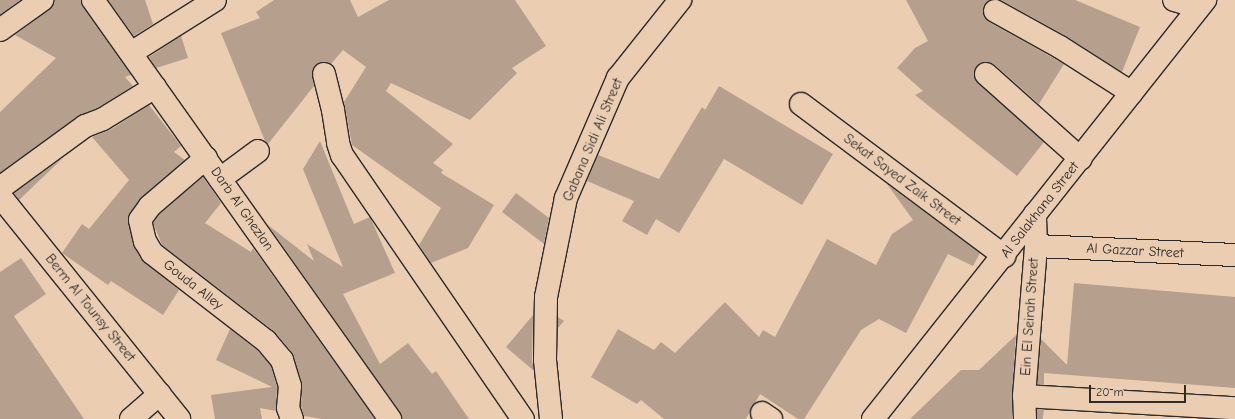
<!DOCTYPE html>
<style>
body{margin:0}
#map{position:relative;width:1235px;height:419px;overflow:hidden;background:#ebceb2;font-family:"Comic Neue",sans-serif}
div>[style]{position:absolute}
.building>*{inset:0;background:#b6a08d;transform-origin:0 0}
.roads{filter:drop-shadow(1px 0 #2b2b2b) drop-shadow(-1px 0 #2b2b2b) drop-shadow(0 1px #2b2b2b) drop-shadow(0 -1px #2b2b2b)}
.minor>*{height:22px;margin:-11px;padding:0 11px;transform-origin:11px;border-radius:11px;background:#ebceb2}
.major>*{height:22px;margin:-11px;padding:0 11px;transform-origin:11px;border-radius:11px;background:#ebceb2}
span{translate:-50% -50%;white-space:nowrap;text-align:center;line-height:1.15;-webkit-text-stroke:3.5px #ebceb2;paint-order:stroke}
.street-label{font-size:14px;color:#2b2b2b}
.scale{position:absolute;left:1089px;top:385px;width:97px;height:18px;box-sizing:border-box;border:2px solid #2b2b2b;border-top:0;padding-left:5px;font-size:12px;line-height:14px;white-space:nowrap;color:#2b2b2b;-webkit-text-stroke:3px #ebceb2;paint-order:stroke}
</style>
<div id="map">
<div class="building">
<i style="clip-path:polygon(0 0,20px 0,0 15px)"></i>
<i style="clip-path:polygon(54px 0,81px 0,83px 7px,131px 75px,125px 77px,133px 86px,97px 108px,78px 116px,0 173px,0 112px,56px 58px,15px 35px,49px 10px)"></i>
<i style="clip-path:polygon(108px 0,145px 0,153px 24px,134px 36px)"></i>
<i style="clip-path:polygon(274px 0,350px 0,358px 17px,389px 0,515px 0,546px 46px,512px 68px,517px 73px,470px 120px,391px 83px,386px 91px,453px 144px,433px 163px,443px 170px,441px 173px,494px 205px,468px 248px,431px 263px,419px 245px,441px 208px,352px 145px,344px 102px,366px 67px,343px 50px,331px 64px,321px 62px,315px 65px,312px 71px,314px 86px,268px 144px,265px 141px,221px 33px,260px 18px,256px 12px)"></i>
<i style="clip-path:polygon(906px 0,989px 0,983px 11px,989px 22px,1064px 64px,1039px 104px,994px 64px,982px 62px,974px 71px,978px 83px,1044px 142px,1017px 176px,915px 95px,923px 91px,897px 68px,915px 48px,928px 41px)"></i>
<i style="clip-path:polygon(1001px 0,1075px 0,1140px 27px,1122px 72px,1066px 36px)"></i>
<i style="clip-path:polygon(181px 36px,188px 58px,156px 68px,149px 57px)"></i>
<i style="clip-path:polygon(719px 86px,833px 154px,802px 205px,724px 159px,679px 233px,656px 219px,647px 235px,622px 221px,634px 201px,587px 181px,598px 155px,659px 179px,702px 107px,705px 110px)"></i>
<i style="clip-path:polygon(149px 105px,181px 146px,174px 152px,185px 160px,142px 197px,128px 218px,133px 244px,141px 259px,179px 290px,163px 315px,111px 281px,108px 285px,62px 253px,82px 224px,89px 229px,129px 180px,92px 137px,110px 130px)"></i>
<i style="clip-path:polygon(320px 141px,354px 224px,370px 217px,395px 273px,343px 294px,380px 364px,408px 343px,432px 374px,436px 371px,469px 419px,402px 419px,400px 412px,268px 225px,314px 261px,307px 244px,343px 267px,303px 169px)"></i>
<i style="clip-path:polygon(63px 158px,19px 200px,14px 193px)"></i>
<i style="clip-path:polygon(203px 177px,221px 203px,205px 223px,251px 252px,253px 248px,375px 419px,322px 419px,304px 416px,301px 406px,302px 383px,292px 352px,274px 331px,162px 245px,153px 223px,159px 214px)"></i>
<i style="clip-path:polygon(887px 184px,980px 253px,973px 266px,948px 254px,906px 333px,879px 319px,861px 330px,804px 419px,798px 419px,760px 394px,746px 419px,664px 419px,641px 400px,637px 404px,591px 377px,618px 329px,654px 350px,661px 342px,675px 353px,725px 302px,759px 337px,763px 330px,775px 337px,827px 239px,876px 265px,892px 234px,913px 220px)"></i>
<i style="clip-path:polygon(516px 193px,549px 218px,544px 244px,502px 212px)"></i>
<i style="clip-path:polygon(21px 258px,46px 294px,14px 316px,84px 419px,0 419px,0 272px)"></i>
<i style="clip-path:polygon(1074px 283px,1235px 297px,1235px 388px,1044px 373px,1044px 385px,1037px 384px,1041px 339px,1067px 365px)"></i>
<i style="clip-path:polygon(533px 315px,532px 360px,534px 371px,506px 347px)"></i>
<i style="clip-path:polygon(558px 317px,564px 321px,558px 328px)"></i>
<i style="clip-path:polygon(230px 329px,257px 350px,271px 366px,277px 387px,276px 411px,260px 408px,262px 419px,215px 419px,211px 395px,272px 387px,216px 360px)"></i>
<i style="clip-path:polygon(1016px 335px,1012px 395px,1012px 419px,910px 419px,961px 370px,979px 370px)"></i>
<i style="left:1037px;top:409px;width:7px;height:10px;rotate:8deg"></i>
</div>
<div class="roads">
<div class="minor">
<i style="left:93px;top:0;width:514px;rotate:54.67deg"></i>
<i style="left:1174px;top:0;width:25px;rotate:16deg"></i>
<i style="left:995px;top:11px;width:74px;rotate:29deg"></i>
<i style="left:1060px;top:47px;width:85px;rotate:32.6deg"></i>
<i style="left:0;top:30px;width:52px;rotate:-35.5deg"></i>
<i style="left:131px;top:53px;width:99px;rotate:-32.2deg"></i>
<i style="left:324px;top:74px;width:37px;rotate:76deg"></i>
<i style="left:333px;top:110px;width:33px;rotate:81deg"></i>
<i style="left:338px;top:143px;width:13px;rotate:72deg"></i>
<i style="left:342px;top:155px;width:320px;rotate:55.6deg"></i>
<i style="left:986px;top:74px;width:127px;rotate:41.8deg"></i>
<i style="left:801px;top:104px;width:254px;rotate:36.8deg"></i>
<i style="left:206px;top:158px;width:74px;rotate:139.4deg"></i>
<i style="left:150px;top:206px;width:17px;rotate:126deg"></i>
<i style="left:140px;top:220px;width:22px;rotate:77deg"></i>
<i style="left:145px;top:241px;width:14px;rotate:60deg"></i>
<i style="left:152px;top:253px;width:144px;rotate:37.7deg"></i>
<i style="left:266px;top:341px;width:25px;rotate:50deg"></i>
<i style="left:282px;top:360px;width:27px;rotate:73deg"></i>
<i style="left:290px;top:386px;width:22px;rotate:95deg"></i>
<i style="left:288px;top:408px;width:12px;rotate:70deg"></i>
<i style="left:220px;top:179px;width:47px;rotate:-36.4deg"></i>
<i style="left:0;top:188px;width:105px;rotate:-36.1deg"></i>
<i style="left:85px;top:126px;width:19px;rotate:-21deg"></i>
<i style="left:103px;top:119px;width:61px;rotate:-31.6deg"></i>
<i style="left:1036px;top:246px;width:199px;rotate:2.6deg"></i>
<i style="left:1024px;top:396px;width:211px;rotate:3.3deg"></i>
<i style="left:762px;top:413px;width:11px;rotate:34deg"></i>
<i style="left:131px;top:419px;width:38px;rotate:-41deg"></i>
<i style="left:551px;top:419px;width:59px;rotate:-95.8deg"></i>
<i style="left:545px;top:360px;width:63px;rotate:-89.1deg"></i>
<i style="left:546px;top:297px;width:101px;rotate:-78.6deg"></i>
<i style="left:566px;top:198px;width:131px;rotate:-66.6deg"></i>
<i style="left:618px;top:78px;width:100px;rotate:-51.5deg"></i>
<i style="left:873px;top:419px;width:535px;rotate:-51.61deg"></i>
<i style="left:1025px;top:419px;width:23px;rotate:-92deg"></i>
<i style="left:1024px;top:396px;width:150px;rotate:-85.4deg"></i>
<i style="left:1036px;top:246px;width:32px;rotate:-92deg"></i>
</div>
<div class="major">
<i style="left:0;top:196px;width:286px;rotate:51.2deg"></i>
</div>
</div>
<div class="street-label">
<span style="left:593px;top:140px;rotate:-67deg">Gabana Sidi Ali Street</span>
<span style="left:902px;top:180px;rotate:37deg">Sekat Sayed Zaik Street</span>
<span style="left:242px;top:209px;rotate:55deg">Darb Al Ghezlan</span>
<span style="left:1040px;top:210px;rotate:-52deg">Al Salakhana Street</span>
<span style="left:1135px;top:251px;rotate:3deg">Al Gazzar Street</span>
<span style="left:193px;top:285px;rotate:38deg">Gouda Alley</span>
<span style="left:90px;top:308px;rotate:51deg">Berm Al Tounsy Street</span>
<span style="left:1030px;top:317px;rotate:-86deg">Ein El Seirah Street</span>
</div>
<div class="scale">20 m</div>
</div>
